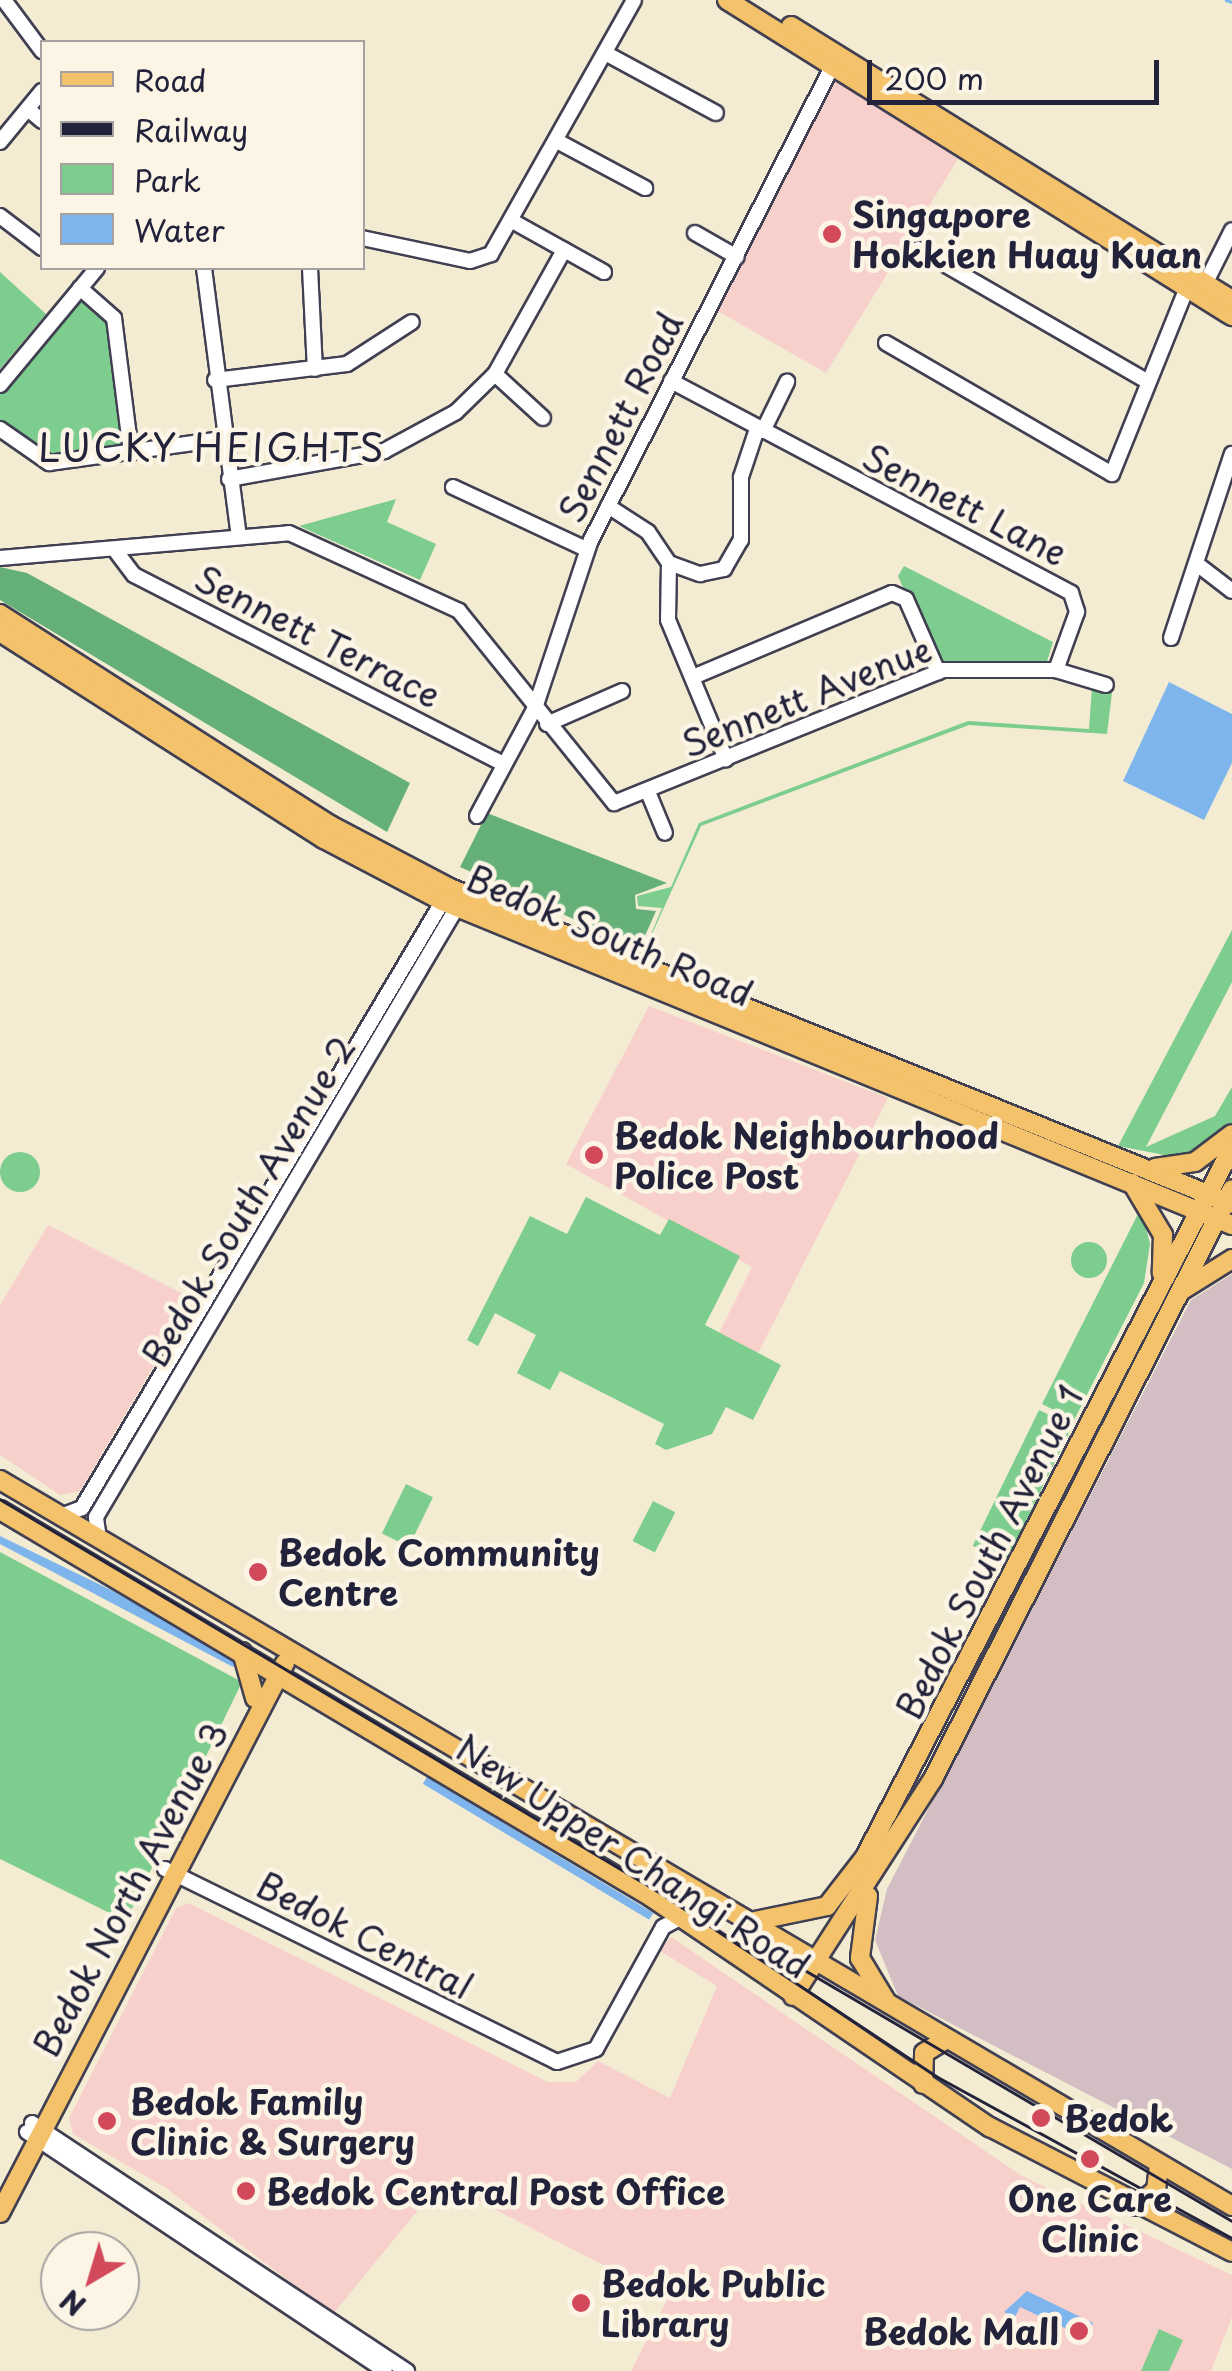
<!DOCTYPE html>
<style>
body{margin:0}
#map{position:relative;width:1232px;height:2371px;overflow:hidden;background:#f3ecd3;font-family:"Playpen Sans",sans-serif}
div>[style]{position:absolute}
.built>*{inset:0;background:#f7d0cc}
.industrial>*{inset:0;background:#d2bec3}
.green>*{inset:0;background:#7ccd8e;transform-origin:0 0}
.round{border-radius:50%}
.forest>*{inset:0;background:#65b079}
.water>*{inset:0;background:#7eb5ed;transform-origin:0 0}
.stream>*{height:2.5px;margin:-1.25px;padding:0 1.25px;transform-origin:1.25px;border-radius:1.25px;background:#7eb5ed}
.roads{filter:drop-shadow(2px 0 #414052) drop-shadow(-2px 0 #414052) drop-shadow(0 2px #414052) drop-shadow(0 -2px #414052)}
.minor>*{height:14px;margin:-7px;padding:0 7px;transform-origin:7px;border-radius:7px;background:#fff}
.major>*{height:18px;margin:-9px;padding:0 9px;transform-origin:9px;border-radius:9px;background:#f3c26a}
.rail>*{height:2.5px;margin:-1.25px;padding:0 1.25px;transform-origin:1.25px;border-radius:1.25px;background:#22223b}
.dots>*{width:28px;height:28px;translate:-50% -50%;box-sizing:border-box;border:5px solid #fcf5e5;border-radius:50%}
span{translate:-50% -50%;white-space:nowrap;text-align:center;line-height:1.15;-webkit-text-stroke:9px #fcf5e5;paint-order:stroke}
.poi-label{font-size:35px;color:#22223b;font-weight:700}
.left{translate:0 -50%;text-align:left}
.right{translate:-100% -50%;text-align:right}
.street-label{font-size:35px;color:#22223b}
.neighbourhood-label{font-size:38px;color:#22223b;letter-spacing:2.5px}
.legend{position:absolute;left:40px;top:40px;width:325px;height:230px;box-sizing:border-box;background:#fcf5e5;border:2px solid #a5a1a1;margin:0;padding:12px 18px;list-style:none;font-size:30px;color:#22223b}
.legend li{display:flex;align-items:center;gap:20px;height:50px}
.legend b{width:50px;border:2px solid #a5a1a1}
.north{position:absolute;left:40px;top:2231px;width:100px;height:100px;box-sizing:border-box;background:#fcf5e5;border:2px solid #a5a1a1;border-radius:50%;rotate:218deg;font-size:28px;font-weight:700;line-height:40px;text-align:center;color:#22223b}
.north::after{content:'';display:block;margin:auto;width:35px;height:45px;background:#d1495b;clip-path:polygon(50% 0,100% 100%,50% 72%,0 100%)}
.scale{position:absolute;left:867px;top:60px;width:292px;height:45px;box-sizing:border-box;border:5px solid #22223b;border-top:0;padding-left:12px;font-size:30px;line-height:35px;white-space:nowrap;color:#22223b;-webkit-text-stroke:8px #fcf5e5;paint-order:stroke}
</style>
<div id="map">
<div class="built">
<i style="clip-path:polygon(834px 77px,958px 159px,826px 373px,714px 309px)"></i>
<i style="clip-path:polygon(649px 1006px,888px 1098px,756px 1357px,717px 1337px,752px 1267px,566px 1164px)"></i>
<i style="clip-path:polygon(48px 1225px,193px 1299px,80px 1491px,60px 1495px,0 1455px,0 1305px)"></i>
<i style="clip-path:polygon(189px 1903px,548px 2082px,576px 2082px,598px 2061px,670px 2098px,717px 1986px,660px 1951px,671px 1937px,1022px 2176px,1232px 2275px,1232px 2317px,1211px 2371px,631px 2371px,668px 2298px,441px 2182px,333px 2314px,166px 2188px,73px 2134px,69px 2118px,176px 1908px)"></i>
</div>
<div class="industrial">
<i style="clip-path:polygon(1232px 1274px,1232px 2169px,898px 1996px,875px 1940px,887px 1889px,1191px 1300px)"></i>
</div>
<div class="green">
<i style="clip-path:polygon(0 272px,46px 314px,0 369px)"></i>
<i style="clip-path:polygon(79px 296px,107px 314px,127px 449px,52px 459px,0 424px,0 391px)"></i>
<i style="clip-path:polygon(396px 499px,387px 522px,436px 544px,420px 580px,299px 526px)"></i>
<i style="clip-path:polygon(904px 566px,1053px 642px,1046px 665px,937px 665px,898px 576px)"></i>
<i style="clip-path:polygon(1092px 687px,1112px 693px,1107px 734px,969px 725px,701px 826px,642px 956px,662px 908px,638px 906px,637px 896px,671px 887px,699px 823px,968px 721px,1089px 729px)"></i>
<i style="clip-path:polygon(1232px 930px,1232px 982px,1146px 1147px,1215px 1116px,1232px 1087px,1232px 1124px,1180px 1158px,1118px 1146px)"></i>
<i class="round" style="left:0;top:1152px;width:40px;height:40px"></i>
<i style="clip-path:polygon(586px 1197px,660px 1235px,669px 1219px,740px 1256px,705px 1325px,781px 1365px,753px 1420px,726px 1407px,712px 1434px,666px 1450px,655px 1444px,664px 1424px,560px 1371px,550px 1390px,517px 1373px,536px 1335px,495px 1313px,478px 1346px,467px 1340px,530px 1216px,567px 1234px)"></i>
<i style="clip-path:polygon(1141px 1208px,1150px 1244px,1144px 1283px,1074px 1420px,1042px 1404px)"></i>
<i class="round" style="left:1071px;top:1242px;width:36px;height:36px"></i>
<i style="left:1039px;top:1410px;width:37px;height:151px;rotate:26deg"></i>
<i style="left:406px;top:1484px;width:30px;height:55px;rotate:26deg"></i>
<i style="left:653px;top:1501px;width:25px;height:45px;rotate:27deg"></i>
<i style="clip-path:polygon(0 1552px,242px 1682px,126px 1921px,0 1859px)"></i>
<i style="clip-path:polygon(1159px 2329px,1183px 2340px,1169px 2371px,1141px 2371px)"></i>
</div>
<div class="forest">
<i style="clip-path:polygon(0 567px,27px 573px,410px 783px,387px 832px,0 600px)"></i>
<i style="clip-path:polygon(487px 813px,667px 883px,635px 895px,636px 909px,656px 911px,639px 949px,460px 867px)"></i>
</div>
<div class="water">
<i style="clip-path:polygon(1169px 682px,1232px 714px,1232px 763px,1204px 820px,1123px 781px)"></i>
<i style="clip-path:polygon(0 1536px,111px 1590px,237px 1660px,233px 1667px,0 1544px)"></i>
<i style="left:427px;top:1777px;width:264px;height:8px;rotate:31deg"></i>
<i style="clip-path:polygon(1027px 2291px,1093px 2323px,1086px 2338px,1020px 2307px,1015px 2317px,1004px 2312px)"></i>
</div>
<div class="stream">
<i style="left:1226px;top:0;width:6px;rotate:18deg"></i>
</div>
<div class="roads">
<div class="minor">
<i style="left:4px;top:0;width:64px;rotate:53.3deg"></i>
<i style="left:605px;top:53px;width:126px;rotate:28.4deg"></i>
<i style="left:29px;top:110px;width:17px;rotate:40deg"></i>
<i style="left:557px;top:141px;width:100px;rotate:28.1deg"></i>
<i style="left:0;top:142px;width:66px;rotate:-50.5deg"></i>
<i style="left:0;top:216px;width:53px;rotate:37.3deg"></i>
<i style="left:514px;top:222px;width:103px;rotate:29.1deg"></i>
<i style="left:695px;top:233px;width:48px;rotate:29.7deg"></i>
<i style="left:362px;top:238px;width:110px;rotate:12deg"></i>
<i style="left:470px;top:261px;width:22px;rotate:-18deg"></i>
<i style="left:491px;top:254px;width:291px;rotate:-60.6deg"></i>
<i style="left:918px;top:249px;width:266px;rotate:30deg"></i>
<i style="left:204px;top:268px;width:271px;rotate:82.6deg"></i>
<i style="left:310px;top:268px;width:101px;rotate:87.2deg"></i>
<i style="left:80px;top:288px;width:45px;rotate:41.4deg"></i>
<i style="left:114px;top:318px;width:136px;rotate:82.8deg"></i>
<i style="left:1201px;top:292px;width:69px;rotate:-63.4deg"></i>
<i style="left:886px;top:343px;width:261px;rotate:30.1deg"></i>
<i style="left:1112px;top:474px;width:209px;rotate:-68.1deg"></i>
<i style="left:495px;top:374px;width:65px;rotate:42.5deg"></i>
<i style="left:215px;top:380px;width:133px;rotate:-6.9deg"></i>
<i style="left:347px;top:364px;width:77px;rotate:-32.9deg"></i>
<i style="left:671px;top:381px;width:453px;rotate:27.9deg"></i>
<i style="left:1071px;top:593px;width:20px;rotate:72deg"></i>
<i style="left:1077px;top:612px;width:62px;rotate:109.9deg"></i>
<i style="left:0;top:385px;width:152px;rotate:-50.3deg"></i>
<i style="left:0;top:429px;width:60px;rotate:34.8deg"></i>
<i style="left:49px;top:463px;width:175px;rotate:-7.9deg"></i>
<i style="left:763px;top:431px;width:55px;rotate:-63.9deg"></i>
<i style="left:229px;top:479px;width:158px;rotate:-10.2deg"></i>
<i style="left:384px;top:451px;width:82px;rotate:-28.4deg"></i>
<i style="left:456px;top:412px;width:54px;rotate:-44.3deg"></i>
<i style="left:495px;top:374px;width:142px;rotate:-60.9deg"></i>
<i style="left:453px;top:487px;width:147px;rotate:25deg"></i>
<i style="left:608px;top:506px;width:48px;rotate:33deg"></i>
<i style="left:648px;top:532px;width:37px;rotate:56deg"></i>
<i style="left:669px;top:563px;width:33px;rotate:20deg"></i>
<i style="left:700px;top:574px;width:25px;rotate:-12deg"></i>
<i style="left:724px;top:569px;width:34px;rotate:-60deg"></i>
<i style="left:741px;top:540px;width:63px;rotate:-90deg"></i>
<i style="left:741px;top:477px;width:51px;rotate:-71.6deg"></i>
<i style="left:115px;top:550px;width:31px;rotate:53deg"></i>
<i style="left:134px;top:575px;width:415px;rotate:27.1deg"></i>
<i style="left:0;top:558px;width:290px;rotate:-4.9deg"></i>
<i style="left:289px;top:533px;width:187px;rotate:24.6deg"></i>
<i style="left:459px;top:611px;width:247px;rotate:51.1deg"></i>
<i style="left:614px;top:803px;width:355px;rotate:-22deg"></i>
<i style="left:943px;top:670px;width:113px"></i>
<i style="left:1056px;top:670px;width:52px;rotate:16.7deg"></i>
<i style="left:669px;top:563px;width:57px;rotate:91deg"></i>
<i style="left:668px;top:620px;width:151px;rotate:67.4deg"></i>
<i style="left:1197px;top:564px;width:44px;rotate:37.6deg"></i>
<i style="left:1171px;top:638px;width:194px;rotate:-71.7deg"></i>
<i style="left:693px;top:677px;width:216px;rotate:-22.9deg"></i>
<i style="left:892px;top:593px;width:15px;rotate:23deg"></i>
<i style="left:906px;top:599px;width:80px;rotate:66.3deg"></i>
<i style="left:547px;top:724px;width:82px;rotate:-23.7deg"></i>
<i style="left:648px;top:792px;width:44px;rotate:67.5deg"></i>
<i style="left:477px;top:816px;width:123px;rotate:-61.8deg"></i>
<i style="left:535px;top:708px;width:177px;rotate:-71.6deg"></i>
<i style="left:591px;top:540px;width:540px;rotate:-63.01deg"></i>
<i style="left:61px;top:1516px;width:22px;rotate:-21deg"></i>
<i style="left:82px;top:1508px;width:714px;rotate:-59.27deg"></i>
<i style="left:99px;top:1539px;width:22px;rotate:-98deg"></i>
<i style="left:96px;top:1517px;width:715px;rotate:-59.38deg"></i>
<i style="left:165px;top:1869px;width:437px;rotate:26.2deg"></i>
<i style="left:557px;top:2062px;width:41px;rotate:-18.4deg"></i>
<i style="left:596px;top:2049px;width:139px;rotate:-61.2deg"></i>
<i style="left:663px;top:1927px;width:19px;rotate:-28deg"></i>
<i style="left:32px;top:2123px;width:450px;rotate:33.5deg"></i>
<i style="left:27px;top:2132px;width:430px;rotate:33.7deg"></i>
</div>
<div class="major">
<i style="left:727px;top:0;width:596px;rotate:32.04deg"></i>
<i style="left:791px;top:26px;width:519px;rotate:31.85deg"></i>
<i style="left:0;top:614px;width:392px;rotate:32.6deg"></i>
<i style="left:330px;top:825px;width:136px;rotate:27.7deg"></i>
<i style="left:450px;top:888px;width:843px;rotate:22deg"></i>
<i style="left:0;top:632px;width:384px;rotate:32.6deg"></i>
<i style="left:324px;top:839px;width:133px;rotate:27.7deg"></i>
<i style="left:442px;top:901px;width:854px;rotate:22.3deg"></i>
<i style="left:1155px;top:1168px;width:40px;rotate:-8.5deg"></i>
<i style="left:1195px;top:1162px;width:46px;rotate:-37.1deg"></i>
<i style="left:1132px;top:1183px;width:61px;rotate:59.2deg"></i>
<i style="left:1163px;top:1235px;width:38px;rotate:92deg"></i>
<i style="left:1181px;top:1291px;width:60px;rotate:-32.1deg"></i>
<i style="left:0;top:1480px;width:1430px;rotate:30.51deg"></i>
<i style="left:0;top:1510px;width:757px;rotate:30.73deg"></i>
<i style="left:651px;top:1897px;width:410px;rotate:34.2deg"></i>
<i style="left:990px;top:2127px;width:272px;rotate:27.3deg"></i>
<i style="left:242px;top:1652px;width:48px;rotate:74.2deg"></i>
<i style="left:868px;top:1896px;width:63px;rotate:97.4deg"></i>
<i style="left:860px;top:1958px;width:50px;rotate:58.8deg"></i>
<i style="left:750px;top:1922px;width:79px;rotate:-11.7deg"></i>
<i style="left:827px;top:1906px;width:62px;rotate:-52.2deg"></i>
<i style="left:865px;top:1857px;width:798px;rotate:-62.63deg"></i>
<i style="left:793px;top:1996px;width:258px;rotate:-57.2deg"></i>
<i style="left:933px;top:1779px;width:661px;rotate:-63.13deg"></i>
<i style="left:923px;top:2084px;width:31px;rotate:-88deg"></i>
<i style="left:924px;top:2053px;width:25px;rotate:-32deg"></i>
<i style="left:1136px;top:2206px;width:26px;rotate:-39deg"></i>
<i style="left:1156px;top:2190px;width:26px;rotate:-83deg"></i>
<i style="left:0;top:2213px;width:619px;rotate:-62.61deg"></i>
</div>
</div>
<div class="rail">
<i style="left:0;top:1499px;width:764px;rotate:30.8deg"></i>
<i style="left:656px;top:1890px;width:336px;rotate:33.6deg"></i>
<i style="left:936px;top:2076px;width:337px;rotate:28.7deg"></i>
<i style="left:786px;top:1959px;width:517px;rotate:30.43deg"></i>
</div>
<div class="dots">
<i style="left:832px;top:234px;background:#d1495b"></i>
<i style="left:594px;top:1155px;background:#d1495b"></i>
<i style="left:258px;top:1572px;background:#d1495b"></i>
<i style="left:1041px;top:2118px;background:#d1495b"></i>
<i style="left:107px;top:2121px;background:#d1495b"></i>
<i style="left:1090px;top:2159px;background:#d1495b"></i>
<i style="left:246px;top:2191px;background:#d1495b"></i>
<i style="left:581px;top:2303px;background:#d1495b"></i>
<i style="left:1079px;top:2331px;background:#d1495b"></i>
</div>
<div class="poi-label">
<span class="left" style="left:852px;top:234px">Singapore<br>Hokkien Huay Kuan</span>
<span class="left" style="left:614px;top:1155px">Bedok Neighbourhood<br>Police Post</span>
<span class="left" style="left:278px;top:1572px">Bedok Community<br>Centre</span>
<span class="left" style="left:130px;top:2121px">Bedok Family<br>Clinic &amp; Surgery</span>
<span class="left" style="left:1064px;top:2118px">Bedok</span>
<span class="left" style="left:266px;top:2191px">Bedok Central Post Office</span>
<span style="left:1090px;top:2218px">One Care<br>Clinic</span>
<span class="left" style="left:601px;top:2303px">Bedok Public<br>Library</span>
<span class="right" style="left:1059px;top:2331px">Bedok Mall</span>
</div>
<div class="street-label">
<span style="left:620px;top:417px;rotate:-63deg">Sennett Road</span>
<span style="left:965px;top:504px;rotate:27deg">Sennett Lane</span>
<span style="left:318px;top:636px;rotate:27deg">Sennett Terrace</span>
<span style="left:806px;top:696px;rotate:-22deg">Sennett Avenue</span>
<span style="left:610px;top:935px;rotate:23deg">Bedok South Road</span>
<span style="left:248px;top:1201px;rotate:-59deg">Bedok South Avenue 2</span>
<span style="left:989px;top:1552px;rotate:-63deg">Bedok South Avenue 1</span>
<span style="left:633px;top:1856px;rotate:33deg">New Upper Changi Road</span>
<span style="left:130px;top:1889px;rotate:-62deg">Bedok North Avenue 3</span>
<span style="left:365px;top:1935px;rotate:27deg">Bedok Central</span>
</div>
<div class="neighbourhood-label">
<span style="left:212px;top:447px">LUCKY HEIGHTS</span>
</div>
<ul class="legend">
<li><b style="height:12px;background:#f3c26a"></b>Road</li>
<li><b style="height:12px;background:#22223b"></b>Railway</li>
<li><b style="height:28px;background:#7ccd8e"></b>Park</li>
<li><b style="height:28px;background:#7eb5ed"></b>Water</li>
</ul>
<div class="north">N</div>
<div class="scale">200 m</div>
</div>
